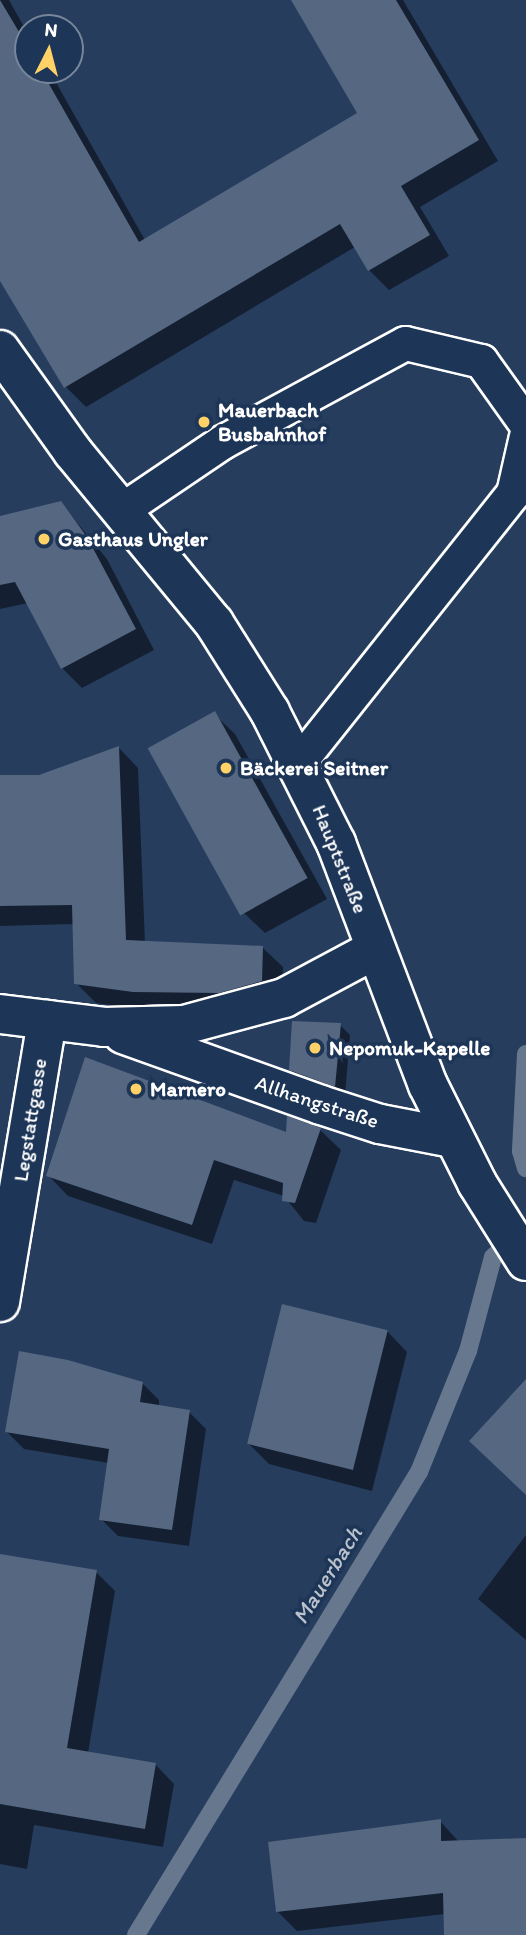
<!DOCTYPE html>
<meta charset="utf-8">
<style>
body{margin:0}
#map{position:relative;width:526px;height:1935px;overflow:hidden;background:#263d5e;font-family:Itim,sans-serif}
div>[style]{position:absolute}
.shadow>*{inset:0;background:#0007}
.stream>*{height:18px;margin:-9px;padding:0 9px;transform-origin:9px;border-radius:9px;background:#67788e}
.building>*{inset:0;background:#556781;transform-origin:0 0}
.roads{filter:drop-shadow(2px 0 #fff) drop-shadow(-2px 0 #fff) drop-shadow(0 2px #fff) drop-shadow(0 -2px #fff)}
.service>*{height:33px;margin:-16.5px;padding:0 16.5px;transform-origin:16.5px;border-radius:16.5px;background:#1d3557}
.minor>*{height:38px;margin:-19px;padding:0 19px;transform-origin:19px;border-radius:19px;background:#1d3557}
.tertiary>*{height:38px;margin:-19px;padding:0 19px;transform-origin:19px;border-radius:19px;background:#1d3557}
.secondary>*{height:38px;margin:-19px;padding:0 19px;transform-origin:19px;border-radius:19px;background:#1d3557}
.dots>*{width:19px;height:19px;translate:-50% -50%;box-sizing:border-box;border:4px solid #1d3557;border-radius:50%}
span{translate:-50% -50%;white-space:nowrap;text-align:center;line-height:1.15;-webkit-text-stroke:7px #1d3557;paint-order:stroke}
.poi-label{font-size:21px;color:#fff;font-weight:700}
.left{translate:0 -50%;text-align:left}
.street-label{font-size:21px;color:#fff}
.water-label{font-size:23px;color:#bbc2cc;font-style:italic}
.north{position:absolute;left:14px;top:14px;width:70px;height:70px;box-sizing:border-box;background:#1d3557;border:2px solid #77869a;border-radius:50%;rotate:6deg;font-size:19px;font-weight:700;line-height:28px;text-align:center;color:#fff}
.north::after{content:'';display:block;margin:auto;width:24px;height:32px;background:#ffd166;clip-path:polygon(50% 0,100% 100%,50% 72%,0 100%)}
</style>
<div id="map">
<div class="shadow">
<i style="clip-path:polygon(0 0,9px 0,28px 34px,28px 70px,49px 70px,145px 240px,360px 113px,293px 0,403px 0,498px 161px,420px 207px,449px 256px,389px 290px,369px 270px,355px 247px,86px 407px,66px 387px,0 257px)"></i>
<i style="clip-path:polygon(61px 503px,107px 559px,154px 650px,82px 688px,62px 668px,28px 603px,0 609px,0 518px)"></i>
<i style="clip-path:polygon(214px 714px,235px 734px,327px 899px,265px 933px,244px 913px)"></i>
<i style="clip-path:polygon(119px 748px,138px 768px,145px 943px,262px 947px,283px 967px,282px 1001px,154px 1011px,96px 1003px,76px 983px,74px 924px,0 926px,0 777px,39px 776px)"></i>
<i style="clip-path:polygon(340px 1025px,350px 1035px,345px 1095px,301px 1080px,291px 1070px)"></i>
<i style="clip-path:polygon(320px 1130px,341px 1150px,316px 1223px,304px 1221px,284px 1196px,234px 1180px,212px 1244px,68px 1196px,48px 1175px)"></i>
<i style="clip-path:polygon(387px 1331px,407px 1352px,372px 1491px,269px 1464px,249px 1444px)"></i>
<i style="clip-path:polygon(142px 1383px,159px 1400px,159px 1407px,189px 1412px,206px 1429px,189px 1546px,118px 1536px,101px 1519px,109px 1463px,24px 1449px,7px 1432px)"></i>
<i style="clip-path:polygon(526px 1535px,526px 1640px,478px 1599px)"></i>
<i style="clip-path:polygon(0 1563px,96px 1572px,115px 1591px,88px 1753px,155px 1764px,174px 1784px,163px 1847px,34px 1825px,27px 1869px,0 1864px)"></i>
<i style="clip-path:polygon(440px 1821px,459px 1842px,526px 1840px,526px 1935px,446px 1935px,445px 1914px,297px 1931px,278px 1912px)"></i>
</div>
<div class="stream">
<i style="left:526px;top:1054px;width:97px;rotate:93deg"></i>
<i style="left:521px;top:1151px;width:18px;rotate:74deg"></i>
<i style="left:136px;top:1935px;width:543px;rotate:-58.57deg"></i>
<i style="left:419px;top:1472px;width:131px;rotate:-68deg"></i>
<i style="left:468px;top:1351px;width:97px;rotate:-75.1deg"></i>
<i style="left:493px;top:1257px;width:29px;rotate:-41deg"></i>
</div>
<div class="building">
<i style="clip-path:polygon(0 0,28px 47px,28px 70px,41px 70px,139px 242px,357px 113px,291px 0,396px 0,479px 140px,401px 186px,430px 235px,368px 271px,340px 224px,64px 388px,0 281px)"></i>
<i style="clip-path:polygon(61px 501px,87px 537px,136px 629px,61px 669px,15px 582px,0 585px,0 516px)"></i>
<i style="left:215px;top:711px;width:191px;height:77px;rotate:61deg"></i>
<i style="clip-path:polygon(119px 746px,126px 940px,263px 946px,262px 981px,219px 993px,133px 992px,74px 984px,72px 905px,0 906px,0 775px,39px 775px)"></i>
<i style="clip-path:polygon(292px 1021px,341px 1023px,335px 1087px,289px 1070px)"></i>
<i style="clip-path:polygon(85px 1057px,286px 1132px,287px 1116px,321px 1128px,295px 1203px,282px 1201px,283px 1183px,214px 1160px,192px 1225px,46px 1176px)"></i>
<i style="left:282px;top:1304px;width:109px;height:144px;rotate:14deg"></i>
<i style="clip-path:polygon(19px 1351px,68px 1360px,143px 1382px,140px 1402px,190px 1410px,172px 1530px,99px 1520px,109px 1449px,5px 1432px)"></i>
<i style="clip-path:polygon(526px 1379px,526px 1495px,469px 1441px)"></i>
<i style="clip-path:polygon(0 1554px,97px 1570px,67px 1748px,156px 1763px,145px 1829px,0 1804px)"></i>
<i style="clip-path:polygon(441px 1819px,441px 1841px,526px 1838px,526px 1935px,444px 1935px,443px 1893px,276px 1912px,268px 1842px)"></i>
</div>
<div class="roads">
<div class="service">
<i style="left:120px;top:511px;width:123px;rotate:-34.1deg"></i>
<i style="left:222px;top:442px;width:208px;rotate:-28.4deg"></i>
<i style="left:405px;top:343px;width:78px;rotate:13.3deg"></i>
<i style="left:481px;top:361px;width:77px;rotate:54.5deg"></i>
<i style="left:299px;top:762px;width:344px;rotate:-51.5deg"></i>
<i style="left:513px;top:493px;width:58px;rotate:-77.2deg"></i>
</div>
<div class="minor">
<i style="left:0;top:1302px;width:286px;rotate:-80.5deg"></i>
</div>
<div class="tertiary">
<i style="left:0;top:1014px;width:105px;rotate:7.1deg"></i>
<i style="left:104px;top:1027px;width:80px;rotate:-1.4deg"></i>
<i style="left:184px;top:1025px;width:104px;rotate:-15.1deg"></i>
<i style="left:284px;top:998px;width:102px;rotate:-28.1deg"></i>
<i style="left:123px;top:1034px;width:210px;rotate:19.7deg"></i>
<i style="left:321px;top:1105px;width:62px;rotate:17.9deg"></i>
<i style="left:380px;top:1124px;width:74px;rotate:10.9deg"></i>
</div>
<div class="secondary">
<i style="left:0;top:350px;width:125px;rotate:54.4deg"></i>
<i style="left:73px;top:452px;width:222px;rotate:50.5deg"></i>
<i style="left:214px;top:623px;width:105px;rotate:57.8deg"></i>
<i style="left:270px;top:712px;width:147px;rotate:63.3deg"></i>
<i style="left:336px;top:843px;width:259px;rotate:69.2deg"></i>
<i style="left:428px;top:1085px;width:110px;rotate:63.4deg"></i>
<i style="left:477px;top:1183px;width:92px;rotate:57.9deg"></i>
</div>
</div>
<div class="dots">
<i style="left:204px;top:422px;background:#ffd166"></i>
<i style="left:44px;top:539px;background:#ffd166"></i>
<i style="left:226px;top:768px;background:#ffd166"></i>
<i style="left:315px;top:1048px;background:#ffd166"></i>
<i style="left:136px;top:1089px;background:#ffd166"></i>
</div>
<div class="poi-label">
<span class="left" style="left:218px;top:422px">Mauerbach<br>Busbahnhof</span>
<span class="left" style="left:58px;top:539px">Gasthaus Ungler</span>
<span class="left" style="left:240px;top:768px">Bäckerei Seitner</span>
<span class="left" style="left:329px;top:1048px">Nepomuk-Kapelle</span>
<span class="left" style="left:150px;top:1089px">Marnero</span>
</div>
<div class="street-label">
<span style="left:340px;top:859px;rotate:68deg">Hauptstraße</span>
<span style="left:317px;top:1102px;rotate:18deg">Allhangstraße</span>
<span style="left:30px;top:1120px;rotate:-81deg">Legstattgasse</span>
</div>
<div class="water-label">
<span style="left:327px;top:1575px;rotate:-58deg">Mauerbach</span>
</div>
<div class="north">N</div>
</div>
